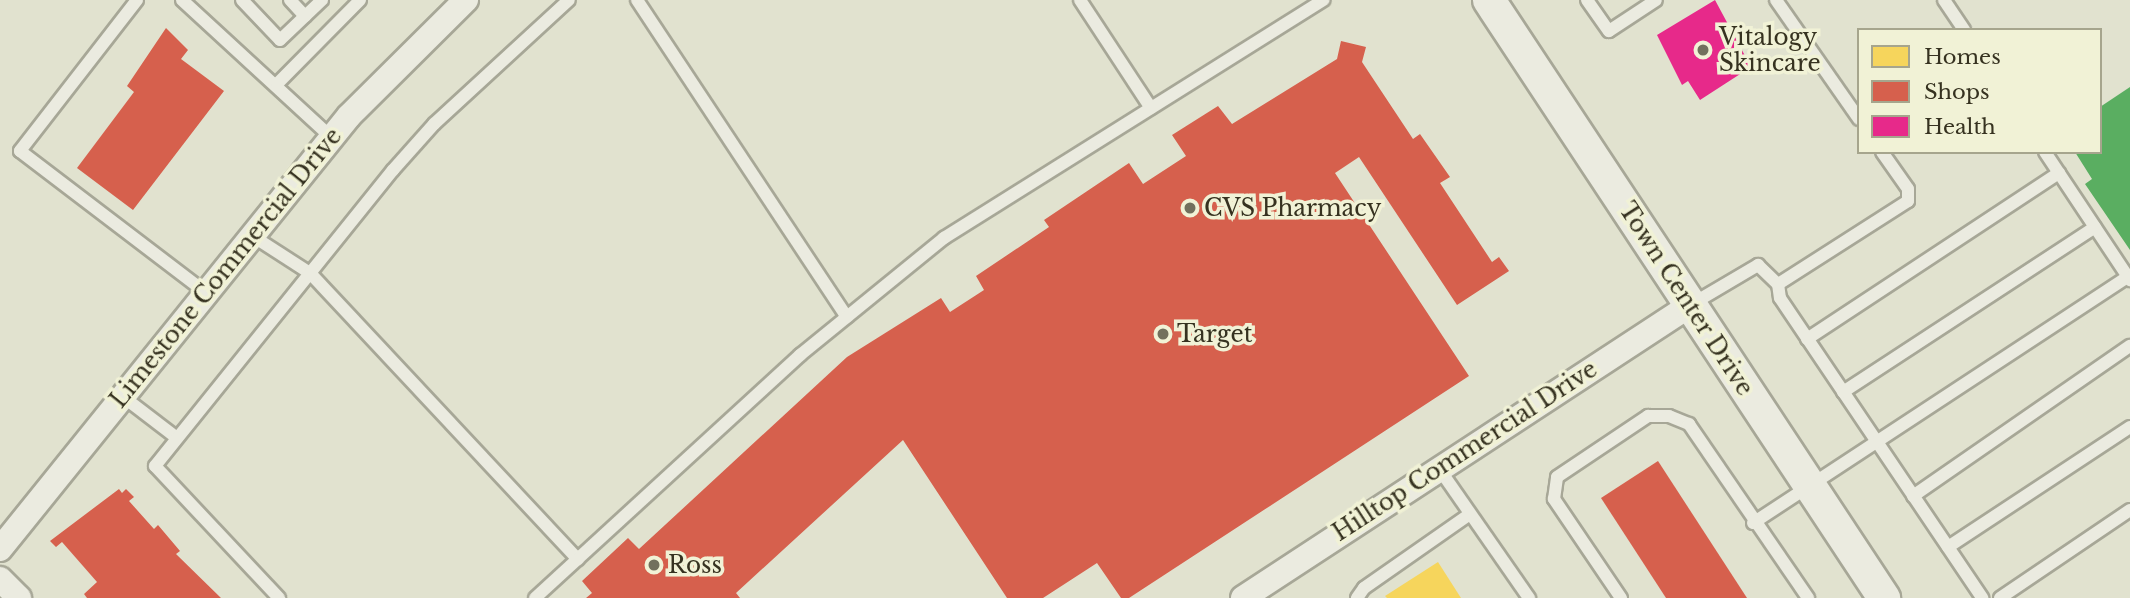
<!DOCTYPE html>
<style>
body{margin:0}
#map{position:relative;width:2130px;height:598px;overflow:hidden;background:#e1e2cf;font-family:"Libre Baskerville",serif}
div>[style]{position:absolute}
.homes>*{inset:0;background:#f6d55c}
.shops>*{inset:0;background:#d6604d}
.health>*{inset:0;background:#e7298a}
.public>*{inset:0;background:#5aae61}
.roads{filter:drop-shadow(2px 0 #a7a797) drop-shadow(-2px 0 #a7a797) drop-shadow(0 2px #a7a797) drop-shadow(0 -2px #a7a797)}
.service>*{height:12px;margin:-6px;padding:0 6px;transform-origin:6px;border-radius:6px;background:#ebebe0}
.minor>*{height:24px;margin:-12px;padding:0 12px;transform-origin:12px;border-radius:12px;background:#ebebe0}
.tertiary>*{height:32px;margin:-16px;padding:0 16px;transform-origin:16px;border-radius:16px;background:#ebebe0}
.dots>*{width:19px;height:19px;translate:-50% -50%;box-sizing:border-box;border:4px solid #f1f2d6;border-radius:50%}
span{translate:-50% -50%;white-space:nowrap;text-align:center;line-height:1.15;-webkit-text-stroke:7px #f1f2d6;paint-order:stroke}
.poi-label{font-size:23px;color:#363220}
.left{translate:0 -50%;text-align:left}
.street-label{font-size:23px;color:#363220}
.legend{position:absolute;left:1857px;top:28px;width:245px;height:126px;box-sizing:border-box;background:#f1f2d6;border:2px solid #a6a58d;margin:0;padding:9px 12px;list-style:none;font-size:21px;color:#363220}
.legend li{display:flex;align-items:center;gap:14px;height:35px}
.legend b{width:35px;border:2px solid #a6a58d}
</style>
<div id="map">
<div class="homes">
<i style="clip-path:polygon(1438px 562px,1461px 598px,1387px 598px,1385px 596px)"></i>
</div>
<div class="shops">
<i style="clip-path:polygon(166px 28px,188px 50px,181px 59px,224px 91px,133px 210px,77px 168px,134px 92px,127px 86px)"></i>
<i style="clip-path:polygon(1341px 41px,1366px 47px,1362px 62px,1413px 139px,1420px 134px,1450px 177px,1440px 183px,1492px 262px,1499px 257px,1509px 271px,1457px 305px,1359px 157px,1335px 173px,1469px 376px,1129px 598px,1121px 598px,1097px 563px,1043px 598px,1007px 598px,903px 440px,736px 593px,740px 598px,586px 598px,592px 593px,582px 581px,628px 538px,639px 549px,847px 357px,941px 298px,950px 312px,984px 290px,976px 276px,1049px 227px,1044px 220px,1129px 163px,1143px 184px,1186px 156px,1172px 135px,1218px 106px,1232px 124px,1337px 59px)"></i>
<i style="clip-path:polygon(1658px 461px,1747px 598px,1666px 598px,1601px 498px)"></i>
<i style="clip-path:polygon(119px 489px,122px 493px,126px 489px,134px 497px,129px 501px,154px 529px,158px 525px,180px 551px,176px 554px,221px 598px,87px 598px,84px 594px,97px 582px,62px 542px,56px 547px,50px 541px)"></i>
</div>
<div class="health">
<i style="clip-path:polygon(1715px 0,1751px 67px,1700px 100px,1688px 81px,1682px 85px,1657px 35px)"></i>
</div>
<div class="public">
<i style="clip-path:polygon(2130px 87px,2130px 250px,2085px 184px,2092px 179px,2075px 152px,2100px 152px,2100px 107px)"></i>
</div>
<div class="roads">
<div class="service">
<i style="left:137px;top:0;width:191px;rotate:127.8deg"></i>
<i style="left:20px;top:151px;width:231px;rotate:37.3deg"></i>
<i style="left:182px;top:0;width:202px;rotate:42.6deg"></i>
<i style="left:242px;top:0;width:55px;rotate:46.5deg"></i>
<i style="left:280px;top:40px;width:58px;rotate:-43.6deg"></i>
<i style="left:290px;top:0;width:22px;rotate:47deg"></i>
<i style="left:637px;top:0;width:380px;rotate:56.5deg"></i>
<i style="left:1080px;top:0;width:129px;rotate:56.7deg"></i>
<i style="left:1587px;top:0;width:38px;rotate:55deg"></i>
<i style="left:1609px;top:31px;width:56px;rotate:-33.4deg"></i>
<i style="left:1776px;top:0;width:145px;rotate:55.1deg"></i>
<i style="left:1944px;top:0;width:36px;rotate:56deg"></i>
<i style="left:277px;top:84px;width:118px;rotate:-45.3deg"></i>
<i style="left:1882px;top:152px;width:45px;rotate:54.9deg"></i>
<i style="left:1908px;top:189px;width:12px;rotate:90deg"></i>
<i style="left:1908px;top:201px;width:154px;rotate:147.4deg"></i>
<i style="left:1778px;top:284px;width:14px;rotate:82deg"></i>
<i style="left:1780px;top:298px;width:362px;rotate:56deg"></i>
<i style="left:2045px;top:152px;width:154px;rotate:56.4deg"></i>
<i style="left:251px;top:235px;width:70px;rotate:32.8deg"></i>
<i style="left:310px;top:273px;width:392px;rotate:46.9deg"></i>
<i style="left:1692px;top:304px;width:77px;rotate:-30.6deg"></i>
<i style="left:1758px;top:265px;width:28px;rotate:44deg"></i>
<i style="left:1807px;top:339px;width:302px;rotate:-33.4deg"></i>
<i style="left:1843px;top:392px;width:301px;rotate:-33.2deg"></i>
<i style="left:122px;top:396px;width:69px;rotate:37.4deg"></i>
<i style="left:1438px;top:467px;width:160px;rotate:55.2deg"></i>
<i style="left:1913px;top:496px;width:264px;rotate:-34.7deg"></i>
<i style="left:1753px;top:523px;width:448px;rotate:-33.3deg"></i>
<i style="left:1948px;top:547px;width:218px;rotate:-33.4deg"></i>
<i style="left:279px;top:598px;width:181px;rotate:-133.2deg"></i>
<i style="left:155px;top:466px;width:380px;rotate:-51.2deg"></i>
<i style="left:393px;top:170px;width:62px;rotate:-48.3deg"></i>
<i style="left:434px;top:124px;width:183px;rotate:-42.6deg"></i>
<i style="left:535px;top:598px;width:360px;rotate:-42.5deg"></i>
<i style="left:800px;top:355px;width:186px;rotate:-39.1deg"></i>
<i style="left:944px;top:238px;width:448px;rotate:-32.1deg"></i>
<i style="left:1357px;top:598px;width:12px;rotate:-55deg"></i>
<i style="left:1364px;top:588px;width:129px;rotate:-34.9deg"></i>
<i style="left:1621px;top:598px;width:120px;rotate:-124.1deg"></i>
<i style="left:1554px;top:499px;width:22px;rotate:-82deg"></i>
<i style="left:1557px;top:477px;width:110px;rotate:-33.8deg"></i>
<i style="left:1648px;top:416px;width:21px"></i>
<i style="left:1669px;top:416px;width:22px;rotate:22deg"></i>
<i style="left:1689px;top:424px;width:211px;rotate:55.6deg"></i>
<i style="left:2000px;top:598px;width:157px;rotate:-34.1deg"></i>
</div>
<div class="minor">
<i style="left:0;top:549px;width:556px;rotate:-51.13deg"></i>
<i style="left:349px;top:116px;width:165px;rotate:-44.8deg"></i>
<i style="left:0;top:579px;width:27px;rotate:45deg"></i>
<i style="left:1243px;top:598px;width:533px;rotate:-33.21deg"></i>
</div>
<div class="tertiary">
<i style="left:1489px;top:0;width:717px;rotate:56.55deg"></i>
</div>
</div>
<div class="dots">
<i style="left:1703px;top:50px;background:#72705d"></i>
<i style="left:1190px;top:208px;background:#72705d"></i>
<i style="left:1163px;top:334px;background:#72705d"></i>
<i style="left:654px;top:565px;background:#72705d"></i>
</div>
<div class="poi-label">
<span class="left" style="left:1719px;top:50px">Vitalogy<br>Skincare</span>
<span class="left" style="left:1204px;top:208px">CVS Pharmacy</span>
<span class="left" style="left:1177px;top:334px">Target</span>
<span class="left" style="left:668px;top:565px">Ross</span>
</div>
<div class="street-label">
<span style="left:226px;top:268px;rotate:-51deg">Limestone Commercial Drive</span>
<span style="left:1686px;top:299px;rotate:57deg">Town Center Drive</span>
<span style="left:1465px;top:451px;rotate:-33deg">Hilltop Commercial Drive</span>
</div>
<ul class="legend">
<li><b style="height:19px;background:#f6d55c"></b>Homes</li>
<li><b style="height:19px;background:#d6604d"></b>Shops</li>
<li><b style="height:19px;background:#e7298a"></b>Health</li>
</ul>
</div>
